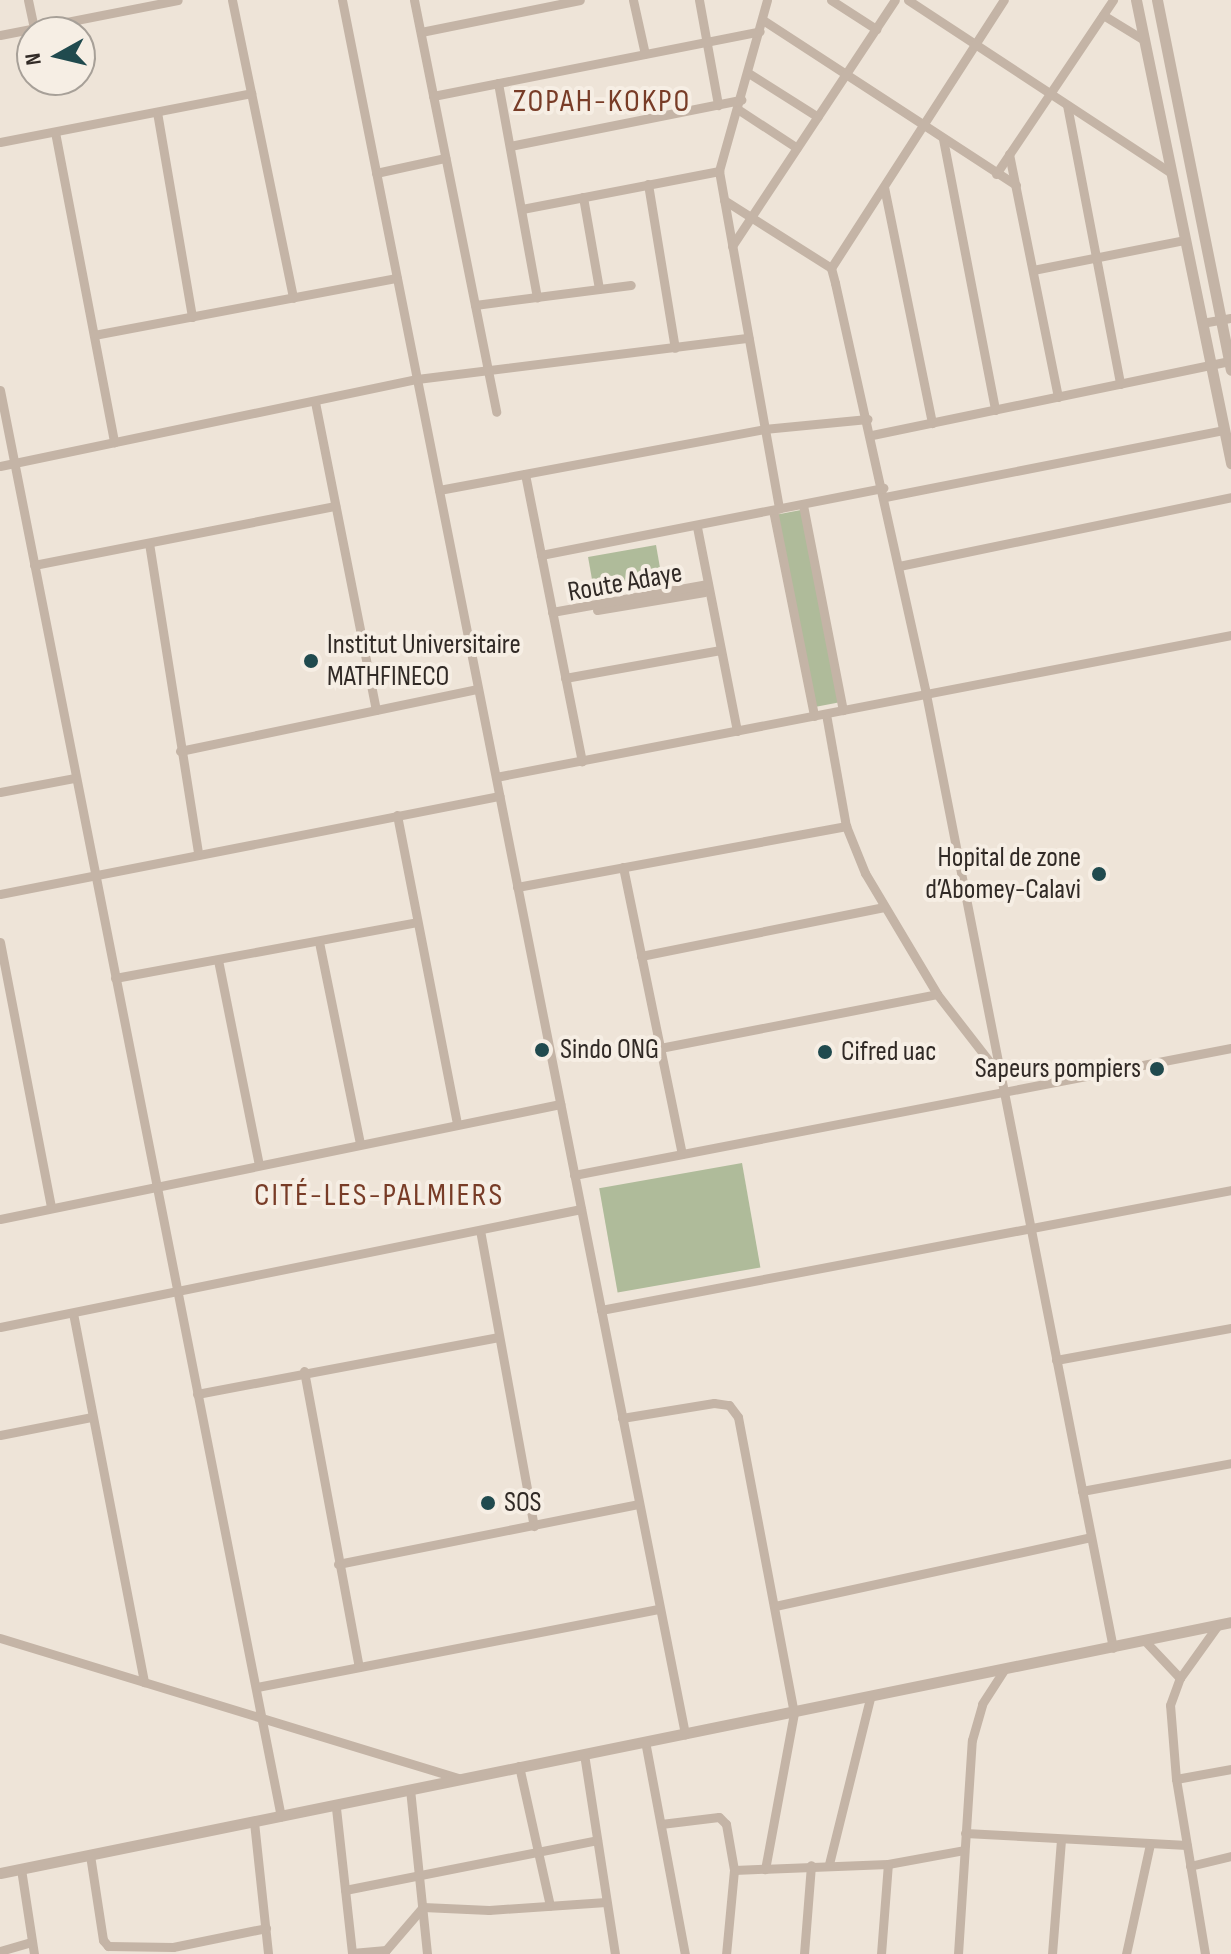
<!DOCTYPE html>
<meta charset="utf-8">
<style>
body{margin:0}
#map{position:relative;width:1231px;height:1954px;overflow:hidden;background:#eee4d8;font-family:"Sofia Sans Condensed",sans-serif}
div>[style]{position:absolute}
.green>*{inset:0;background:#afbb9a;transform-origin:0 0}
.minor>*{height:9px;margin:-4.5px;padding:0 4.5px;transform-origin:4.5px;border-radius:4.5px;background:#c4b4a6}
.tertiary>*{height:11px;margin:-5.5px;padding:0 5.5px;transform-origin:5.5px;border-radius:5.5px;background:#c4b4a6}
.dots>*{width:22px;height:22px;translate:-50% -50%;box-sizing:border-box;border:4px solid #f6eee4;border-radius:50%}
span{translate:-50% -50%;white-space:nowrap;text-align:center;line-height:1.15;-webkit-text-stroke:8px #f6eee4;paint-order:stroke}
.street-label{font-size:28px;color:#312a26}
.poi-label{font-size:28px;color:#312a26}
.left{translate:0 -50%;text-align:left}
.right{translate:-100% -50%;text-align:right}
.quarter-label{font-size:32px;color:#783c27;letter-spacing:2px}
.north{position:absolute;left:16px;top:16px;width:80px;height:80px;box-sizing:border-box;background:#f6eee4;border:2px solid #a7a098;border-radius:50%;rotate:262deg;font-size:22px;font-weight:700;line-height:32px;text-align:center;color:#312a26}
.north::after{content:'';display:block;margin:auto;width:28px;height:36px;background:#204a4e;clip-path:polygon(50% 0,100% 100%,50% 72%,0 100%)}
</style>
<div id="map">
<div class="green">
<i style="left:801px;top:510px;width:196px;height:24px;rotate:79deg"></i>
<i style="left:656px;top:545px;width:41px;height:69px;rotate:80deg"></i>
<i style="left:742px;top:1163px;width:106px;height:145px;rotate:80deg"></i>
</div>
<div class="minor">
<i style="left:28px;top:0;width:30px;rotate:78deg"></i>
<i style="left:232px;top:0;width:304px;rotate:78.4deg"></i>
<i style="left:342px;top:0;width:1768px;rotate:78.81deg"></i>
<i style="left:414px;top:0;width:420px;rotate:78.7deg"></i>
<i style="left:633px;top:0;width:55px;rotate:77.5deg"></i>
<i style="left:699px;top:0;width:107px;rotate:79.7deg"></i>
<i style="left:767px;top:0;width:178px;rotate:105.7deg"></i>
<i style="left:719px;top:171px;width:343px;rotate:79.9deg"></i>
<i style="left:831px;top:0;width:54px;rotate:32.8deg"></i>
<i style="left:908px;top:0;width:315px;rotate:33.3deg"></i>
<i style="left:1103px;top:15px;width:48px;rotate:31.4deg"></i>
<i style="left:763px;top:20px;width:302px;rotate:33.1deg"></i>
<i style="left:421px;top:32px;width:162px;rotate:-11.4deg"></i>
<i style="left:0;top:35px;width:181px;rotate:-11.1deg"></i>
<i style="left:750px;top:74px;width:80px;rotate:32.3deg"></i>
<i style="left:498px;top:83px;width:218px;rotate:79.7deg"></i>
<i style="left:433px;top:96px;width:333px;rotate:-11.2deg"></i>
<i style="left:1067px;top:105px;width:284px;rotate:79.2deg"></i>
<i style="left:739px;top:110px;width:69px;rotate:33.2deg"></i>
<i style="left:157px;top:112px;width:208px;rotate:80.3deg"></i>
<i style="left:55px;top:132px;width:316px;rotate:79.2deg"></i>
<i style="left:943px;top:139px;width:276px;rotate:79.1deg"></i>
<i style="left:0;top:142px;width:256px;rotate:-11deg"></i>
<i style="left:510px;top:146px;width:236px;rotate:-11.3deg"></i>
<i style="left:1009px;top:154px;width:248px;rotate:78.6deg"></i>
<i style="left:376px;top:173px;width:71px;rotate:-12.3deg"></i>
<i style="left:996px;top:174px;width:210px;rotate:-56.1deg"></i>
<i style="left:648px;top:184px;width:166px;rotate:80.7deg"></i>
<i style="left:884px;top:187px;width:241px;rotate:78.5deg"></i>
<i style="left:583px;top:197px;width:93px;rotate:80.1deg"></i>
<i style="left:724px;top:200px;width:127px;rotate:32.4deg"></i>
<i style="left:831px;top:268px;width:16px;rotate:75deg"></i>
<i style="left:835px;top:283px;width:421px;rotate:77.5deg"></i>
<i style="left:926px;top:694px;width:972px;rotate:78.91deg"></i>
<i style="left:522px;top:209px;width:201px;rotate:-10.9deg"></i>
<i style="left:732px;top:246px;width:295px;rotate:-56.5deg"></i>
<i style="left:831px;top:268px;width:319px;rotate:-57.2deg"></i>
<i style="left:1033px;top:270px;width:155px;rotate:-11.2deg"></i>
<i style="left:475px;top:305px;width:157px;rotate:-7.3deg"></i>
<i style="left:1202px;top:323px;width:29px;rotate:-10deg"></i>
<i style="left:94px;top:335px;width:308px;rotate:-10.7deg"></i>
<i style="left:0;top:390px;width:1454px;rotate:78.86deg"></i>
<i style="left:315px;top:402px;width:314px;rotate:78.8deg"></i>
<i style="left:872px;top:435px;width:365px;rotate:-11.7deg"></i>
<i style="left:0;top:466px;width:426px;rotate:-11.8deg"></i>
<i style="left:417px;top:379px;width:334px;rotate:-7.1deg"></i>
<i style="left:525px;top:474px;width:293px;rotate:78.8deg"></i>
<i style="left:439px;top:490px;width:331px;rotate:-10.6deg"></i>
<i style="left:764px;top:429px;width:104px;rotate:-5.5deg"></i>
<i style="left:885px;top:497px;width:346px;rotate:-11.2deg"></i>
<i style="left:803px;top:505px;width:209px;rotate:79deg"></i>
<i style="left:773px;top:510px;width:210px;rotate:78.7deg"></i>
<i style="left:697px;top:527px;width:208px;rotate:78.9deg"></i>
<i style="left:149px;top:543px;width:315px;rotate:81deg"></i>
<i style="left:541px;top:555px;width:349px;rotate:-11.1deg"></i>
<i style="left:34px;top:565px;width:307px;rotate:-11.1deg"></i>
<i style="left:899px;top:566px;width:339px;rotate:-11.7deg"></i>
<i style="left:597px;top:610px;width:109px;rotate:-9.5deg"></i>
<i style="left:552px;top:612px;width:158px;rotate:-10.2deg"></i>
<i style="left:565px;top:678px;width:158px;rotate:-10.2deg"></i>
<i style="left:826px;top:714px;width:114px;rotate:79.9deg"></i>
<i style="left:846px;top:826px;width:51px;rotate:68deg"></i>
<i style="left:865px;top:873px;width:141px;rotate:59.2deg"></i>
<i style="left:937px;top:994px;width:101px;rotate:52.2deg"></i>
<i style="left:180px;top:751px;width:304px;rotate:-11.8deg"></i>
<i style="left:496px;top:777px;width:749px;rotate:-10.93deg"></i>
<i style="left:0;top:792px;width:75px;rotate:-10.7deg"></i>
<i style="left:397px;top:815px;width:315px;rotate:79deg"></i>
<i style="left:623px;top:867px;width:293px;rotate:78.4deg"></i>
<i style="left:517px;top:887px;width:335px;rotate:-10.5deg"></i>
<i style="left:0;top:894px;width:509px;rotate:-11.11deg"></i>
<i style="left:0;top:942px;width:271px;rotate:79.1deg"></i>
<i style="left:319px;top:942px;width:205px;rotate:78.5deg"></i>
<i style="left:641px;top:956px;width:248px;rotate:-11.4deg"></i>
<i style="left:218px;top:960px;width:209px;rotate:78.7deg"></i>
<i style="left:115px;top:978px;width:307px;rotate:-10.5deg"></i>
<i style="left:660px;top:1048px;width:282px;rotate:-11deg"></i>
<i style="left:574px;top:1175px;width:669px;rotate:-10.94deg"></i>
<i style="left:0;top:1219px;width:572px;rotate:-11.6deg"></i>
<i style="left:480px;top:1230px;width:301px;rotate:79.7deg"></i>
<i style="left:601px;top:1310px;width:641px;rotate:-10.78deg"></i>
<i style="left:73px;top:1313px;width:376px;rotate:79.1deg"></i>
<i style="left:0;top:1327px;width:593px;rotate:-11.48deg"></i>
<i style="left:1056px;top:1360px;width:178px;rotate:-10.4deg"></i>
<i style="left:304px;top:1371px;width:301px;rotate:79.5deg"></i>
<i style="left:197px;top:1394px;width:307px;rotate:-10.7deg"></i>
<i style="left:622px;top:1418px;width:93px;rotate:-9.3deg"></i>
<i style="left:714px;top:1403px;width:15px;rotate:8deg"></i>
<i style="left:729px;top:1405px;width:15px;rotate:53deg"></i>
<i style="left:738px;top:1417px;width:301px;rotate:79.3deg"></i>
<i style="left:794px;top:1713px;width:159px;rotate:100.5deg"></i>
<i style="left:0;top:1435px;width:94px;rotate:-11.1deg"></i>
<i style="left:1082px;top:1491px;width:152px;rotate:-10.6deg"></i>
<i style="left:338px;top:1564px;width:307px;rotate:-11.3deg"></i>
<i style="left:775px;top:1606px;width:323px;rotate:-12.3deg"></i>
<i style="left:0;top:1638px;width:480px;rotate:17deg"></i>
<i style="left:1145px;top:1641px;width:51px;rotate:46.6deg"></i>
<i style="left:257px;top:1687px;width:410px;rotate:-11deg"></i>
<i style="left:645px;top:1741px;width:217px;rotate:79.4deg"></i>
<i style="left:584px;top:1754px;width:202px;rotate:81.2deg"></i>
<i style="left:519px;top:1766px;width:143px;rotate:77.5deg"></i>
<i style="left:1176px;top:1779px;width:56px;rotate:-10.3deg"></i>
<i style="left:410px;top:1789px;width:166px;rotate:84.1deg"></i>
<i style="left:336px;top:1808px;width:147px;rotate:83.7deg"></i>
<i style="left:254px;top:1822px;width:133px;rotate:83.9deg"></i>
<i style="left:661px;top:1824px;width:58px;rotate:-6.9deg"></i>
<i style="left:719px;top:1817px;width:10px;rotate:45deg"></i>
<i style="left:726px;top:1824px;width:47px;rotate:80.1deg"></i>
<i style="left:734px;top:1870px;width:84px;rotate:95.4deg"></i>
<i style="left:965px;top:1833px;width:222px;rotate:3.1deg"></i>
<i style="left:90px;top:1855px;width:86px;rotate:81.3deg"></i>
<i style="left:103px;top:1940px;width:8px;rotate:50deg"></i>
<i style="left:108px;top:1946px;width:65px;rotate:0.9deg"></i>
<i style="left:173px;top:1947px;width:95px;rotate:-11.5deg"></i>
<i style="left:829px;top:1864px;width:171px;rotate:-76.1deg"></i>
<i style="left:1190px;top:1866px;width:42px;rotate:-13.7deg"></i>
<i style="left:21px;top:1869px;width:86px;rotate:81.3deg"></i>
<i style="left:734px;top:1870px;width:154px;rotate:-2.2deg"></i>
<i style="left:888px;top:1864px;width:77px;rotate:-10.4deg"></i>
<i style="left:345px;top:1890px;width:257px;rotate:-11.2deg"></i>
<i style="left:0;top:1951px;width:33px;rotate:-16deg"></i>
<i style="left:352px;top:1953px;width:34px;rotate:-5deg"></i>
<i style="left:386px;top:1950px;width:57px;rotate:-49.3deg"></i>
<i style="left:423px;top:1907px;width:66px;rotate:2.6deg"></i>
<i style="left:489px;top:1910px;width:117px;rotate:-3.9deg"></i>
<i style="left:804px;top:1954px;width:89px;rotate:-85.5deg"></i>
<i style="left:881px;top:1954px;width:90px;rotate:-85.6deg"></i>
<i style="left:958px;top:1954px;width:214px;rotate:-86.3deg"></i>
<i style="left:972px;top:1740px;width:37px;rotate:-74deg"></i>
<i style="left:982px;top:1704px;width:40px;rotate:-57.1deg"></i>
<i style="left:1052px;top:1954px;width:114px;rotate:-85.5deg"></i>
<i style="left:1126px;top:1954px;width:113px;rotate:-77.7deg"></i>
<i style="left:1205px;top:1954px;width:177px;rotate:-99.4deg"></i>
<i style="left:1176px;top:1779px;width:74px;rotate:-94.6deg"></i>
<i style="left:1170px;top:1705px;width:29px;rotate:-70deg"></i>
<i style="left:1180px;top:1678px;width:65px;rotate:-54.4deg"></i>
</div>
<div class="tertiary">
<i style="left:1136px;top:0;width:473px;rotate:78.4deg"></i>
<i style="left:1157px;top:0;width:377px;rotate:78.7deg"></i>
<i style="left:0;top:1873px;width:1256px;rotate:-11.52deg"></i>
</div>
<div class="dots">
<i style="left:311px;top:661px;background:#204a4e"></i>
<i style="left:1099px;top:874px;background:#204a4e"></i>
<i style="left:542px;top:1050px;background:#204a4e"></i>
<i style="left:825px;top:1052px;background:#204a4e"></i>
<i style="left:1157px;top:1069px;background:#204a4e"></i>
<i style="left:488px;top:1503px;background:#204a4e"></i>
</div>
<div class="street-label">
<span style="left:625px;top:583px;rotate:-10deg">Route Adaye</span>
</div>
<div class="poi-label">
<span class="left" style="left:327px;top:661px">Institut Universitaire<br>MATHFINECO</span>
<span class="right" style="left:1081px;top:874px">Hopital de zone<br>d’Abomey-Calavi</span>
<span class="left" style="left:560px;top:1050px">Sindo ONG</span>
<span class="left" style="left:841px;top:1052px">Cifred uac</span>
<span class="right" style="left:1141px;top:1069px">Sapeurs pompiers</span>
<span class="left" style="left:504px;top:1503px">SOS</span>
</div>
<div class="quarter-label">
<span style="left:602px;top:102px">ZOPAH-KOKPO</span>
<span style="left:379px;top:1196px">CITÉ-LES-PALMIERS</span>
</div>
<div class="north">N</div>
</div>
